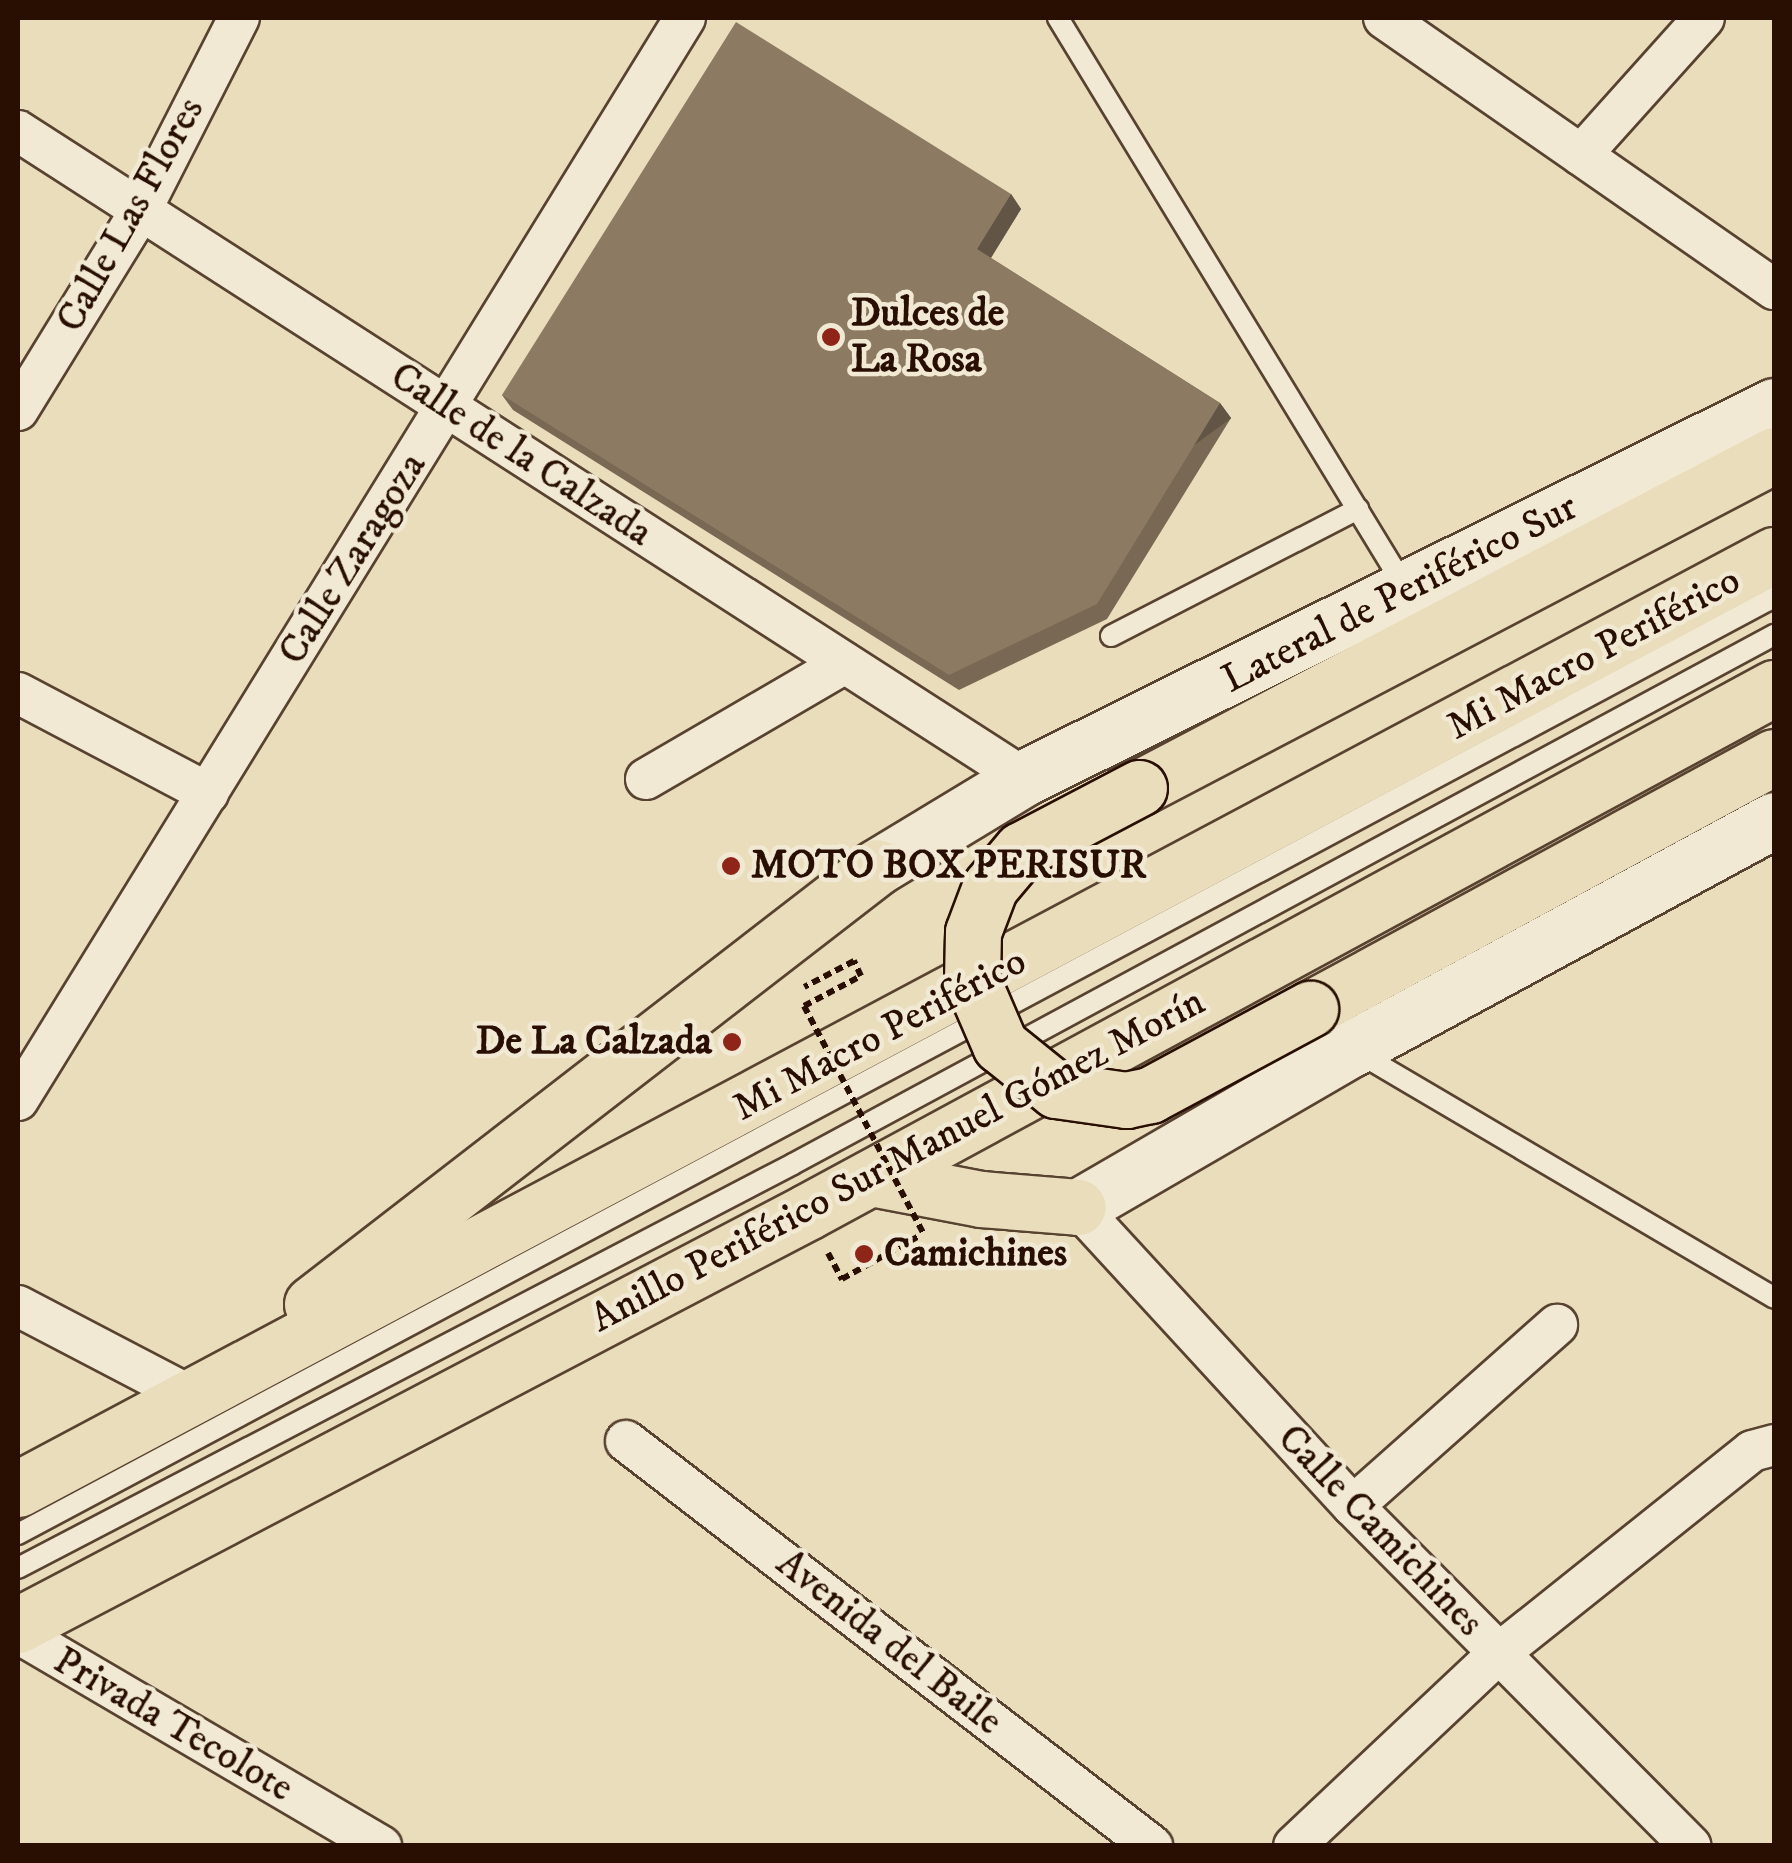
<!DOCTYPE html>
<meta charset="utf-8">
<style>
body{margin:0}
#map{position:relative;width:1792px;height:1863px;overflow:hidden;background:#eaddbb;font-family:"IM FELL DW Pica",serif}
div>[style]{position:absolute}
.path>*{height:6px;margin-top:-3px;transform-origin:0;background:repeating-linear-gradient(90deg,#280f01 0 8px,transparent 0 13px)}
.roads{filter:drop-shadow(2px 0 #584230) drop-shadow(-2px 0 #584230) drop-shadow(0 2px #584230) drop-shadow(0 -2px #584230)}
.lane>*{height:20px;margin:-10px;padding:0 10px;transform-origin:10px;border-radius:10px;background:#f1e9d3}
.street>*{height:40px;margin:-20px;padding:0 20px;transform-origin:20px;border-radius:20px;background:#f1e9d3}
.secondary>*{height:55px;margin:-27.5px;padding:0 27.5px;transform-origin:27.5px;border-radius:27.5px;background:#f1e9d3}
.highway>*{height:55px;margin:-27.5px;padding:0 27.5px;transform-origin:27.5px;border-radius:27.5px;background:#eaddbb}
.path-bridge>*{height:6px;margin-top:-3px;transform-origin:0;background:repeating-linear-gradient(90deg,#280f01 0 8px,transparent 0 13px)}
.bridges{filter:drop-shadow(2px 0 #280f01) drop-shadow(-2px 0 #280f01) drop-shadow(0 2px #280f01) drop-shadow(0 -2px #280f01)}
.highway-bridge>*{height:55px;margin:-27.5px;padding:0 27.5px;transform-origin:27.5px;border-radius:27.5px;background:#eaddbb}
.wall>*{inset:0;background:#796954}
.shaded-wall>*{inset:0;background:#635545;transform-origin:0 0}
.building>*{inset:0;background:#8d7a62}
.dots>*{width:28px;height:28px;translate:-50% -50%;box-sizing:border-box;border:5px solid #f1e9d3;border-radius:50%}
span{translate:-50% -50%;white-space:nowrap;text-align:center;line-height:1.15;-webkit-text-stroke:9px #f1e9d3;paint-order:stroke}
.street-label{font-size:40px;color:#280f01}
.poi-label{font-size:40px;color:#280f01;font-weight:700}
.left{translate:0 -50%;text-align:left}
.right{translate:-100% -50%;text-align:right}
.frame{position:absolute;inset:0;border:20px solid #280f01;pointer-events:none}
</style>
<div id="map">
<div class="path">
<i style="left:804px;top:1006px;width:64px;rotate:-27.8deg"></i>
<i style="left:861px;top:976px;width:17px;rotate:-115deg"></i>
<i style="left:854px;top:961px;width:56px;rotate:152.5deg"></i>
<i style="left:828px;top:1253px;width:30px;rotate:62deg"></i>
<i style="left:842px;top:1279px;width:88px;rotate:-29.2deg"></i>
</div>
<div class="roads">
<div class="lane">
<i style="left:1058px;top:18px;width:669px;rotate:58.64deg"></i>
<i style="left:1111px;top:636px;width:278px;rotate:-27.2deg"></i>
<i style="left:1357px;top:1052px;width:484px;rotate:30.5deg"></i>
<i style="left:18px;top:1534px;width:1990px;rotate:-28.08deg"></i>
<i style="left:18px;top:1568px;width:874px;rotate:-27.53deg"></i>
<i style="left:793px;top:1164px;width:1115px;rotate:-28.34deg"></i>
</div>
<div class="street">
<i style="left:1384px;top:18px;width:475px;rotate:34.8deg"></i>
<i style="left:18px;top:131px;width:1196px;rotate:32.75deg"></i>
<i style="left:1581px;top:155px;width:184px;rotate:-48.1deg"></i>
<i style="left:18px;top:410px;width:233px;rotate:-58.4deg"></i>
<i style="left:140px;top:212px;width:218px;rotate:-63deg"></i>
<i style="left:18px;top:693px;width:215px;rotate:27.8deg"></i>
<i style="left:646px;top:779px;width:230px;rotate:-30.2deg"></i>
<i style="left:18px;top:1100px;width:1271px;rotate:-58.35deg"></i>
<i style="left:1078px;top:1207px;width:406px;rotate:47.4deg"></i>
<i style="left:1353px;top:1506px;width:479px;rotate:45.2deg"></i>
<i style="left:18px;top:1306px;width:196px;rotate:27.6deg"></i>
<i style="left:626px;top:1441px;width:664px;rotate:37.59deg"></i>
<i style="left:1353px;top:1506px;width:273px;rotate:-41.6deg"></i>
<i style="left:18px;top:1633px;width:421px;rotate:30.4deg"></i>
<i style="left:1294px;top:1846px;width:280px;rotate:-43.3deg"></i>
<i style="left:1498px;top:1654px;width:325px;rotate:-38.6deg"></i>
<i style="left:1752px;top:1451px;width:23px;rotate:-15deg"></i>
</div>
<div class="secondary">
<i style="left:877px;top:867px;width:172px;rotate:-31.2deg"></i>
<i style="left:1024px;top:778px;width:837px;rotate:-26.38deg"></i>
<i style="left:1078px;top:1207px;width:315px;rotate:-30.1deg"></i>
<i style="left:1351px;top:1049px;width:481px;rotate:-28.4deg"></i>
</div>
<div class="highway">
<i style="left:1139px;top:788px;width:717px;rotate:-27.67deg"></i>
<i style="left:1310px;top:1009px;width:528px;rotate:-28.51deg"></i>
<i style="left:871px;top:1178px;width:112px;rotate:10.8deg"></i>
<i style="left:981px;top:1199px;width:97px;rotate:4.7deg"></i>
<i style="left:312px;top:1304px;width:714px;rotate:-37.72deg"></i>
<i style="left:18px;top:1489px;width:1989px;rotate:-28.01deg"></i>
<i style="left:18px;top:1625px;width:891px;rotate:-27.63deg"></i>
<i style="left:807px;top:1212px;width:1100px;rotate:-28.45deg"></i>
</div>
</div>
<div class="path-bridge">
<i style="left:804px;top:1006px;width:256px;rotate:62.3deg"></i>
</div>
<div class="bridges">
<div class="highway-bridge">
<i style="left:1139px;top:788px;width:133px;rotate:152.3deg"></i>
<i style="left:1021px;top:850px;width:48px;rotate:130deg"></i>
<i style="left:990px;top:887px;width:48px;rotate:110.7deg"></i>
<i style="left:973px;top:932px;width:48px;rotate:91.2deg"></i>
<i style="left:972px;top:980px;width:71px;rotate:66.7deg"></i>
<i style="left:1000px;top:1045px;width:72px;rotate:38.8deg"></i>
<i style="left:1056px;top:1090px;width:71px;rotate:8.1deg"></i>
<i style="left:1126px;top:1100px;width:25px;rotate:-12deg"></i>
<i style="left:1150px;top:1095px;width:182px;rotate:-28.3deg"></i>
</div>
</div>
<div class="wall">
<i style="clip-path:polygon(1011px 194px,1021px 209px,991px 258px,1220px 403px,1231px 418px,1107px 619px,959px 690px,513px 410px,502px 395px)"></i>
</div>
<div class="shaded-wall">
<i style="clip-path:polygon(1011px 194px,1021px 209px,987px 264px,977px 249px)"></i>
<i style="left:1220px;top:403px;width:19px;height:236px;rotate:54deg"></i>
</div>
<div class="building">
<i style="clip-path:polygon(736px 22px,1011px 194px,977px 249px,1220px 403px,1097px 604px,949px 675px,502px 395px)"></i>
</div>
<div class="dots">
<i style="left:831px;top:337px;background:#8f2418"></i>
<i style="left:731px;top:866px;background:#8f2418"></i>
<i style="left:732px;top:1042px;background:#8f2418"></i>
<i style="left:864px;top:1254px;background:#8f2418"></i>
</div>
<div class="street-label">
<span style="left:131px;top:215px;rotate:-61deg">Calle Las Flores</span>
<span style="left:521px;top:455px;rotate:33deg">Calle de la Calzada</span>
<span style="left:353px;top:559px;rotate:-58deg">Calle Zaragoza</span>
<span style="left:1400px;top:594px;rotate:-27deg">Lateral de Periférico Sur</span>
<span style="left:1594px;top:654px;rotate:-28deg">Mi Macro Periférico</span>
<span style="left:880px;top:1035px;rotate:-28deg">Mi Macro Periférico</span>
<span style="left:898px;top:1161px;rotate:-28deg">Anillo Periférico Sur Manuel Gómez Morín</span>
<span style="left:1380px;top:1531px;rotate:46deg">Calle Camichines</span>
<span style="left:889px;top:1643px;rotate:38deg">Avenida del Baile</span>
<span style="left:173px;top:1725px;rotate:30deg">Privada Tecolote</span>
</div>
<div class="poi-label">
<span class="left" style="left:851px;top:337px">Dulces de<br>La Rosa</span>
<span class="left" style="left:751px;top:866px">MOTO BOX PERISUR</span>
<span class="right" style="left:712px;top:1042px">De La Calzada</span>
<span class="left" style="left:884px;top:1254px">Camichines</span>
</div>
<div class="frame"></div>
</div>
